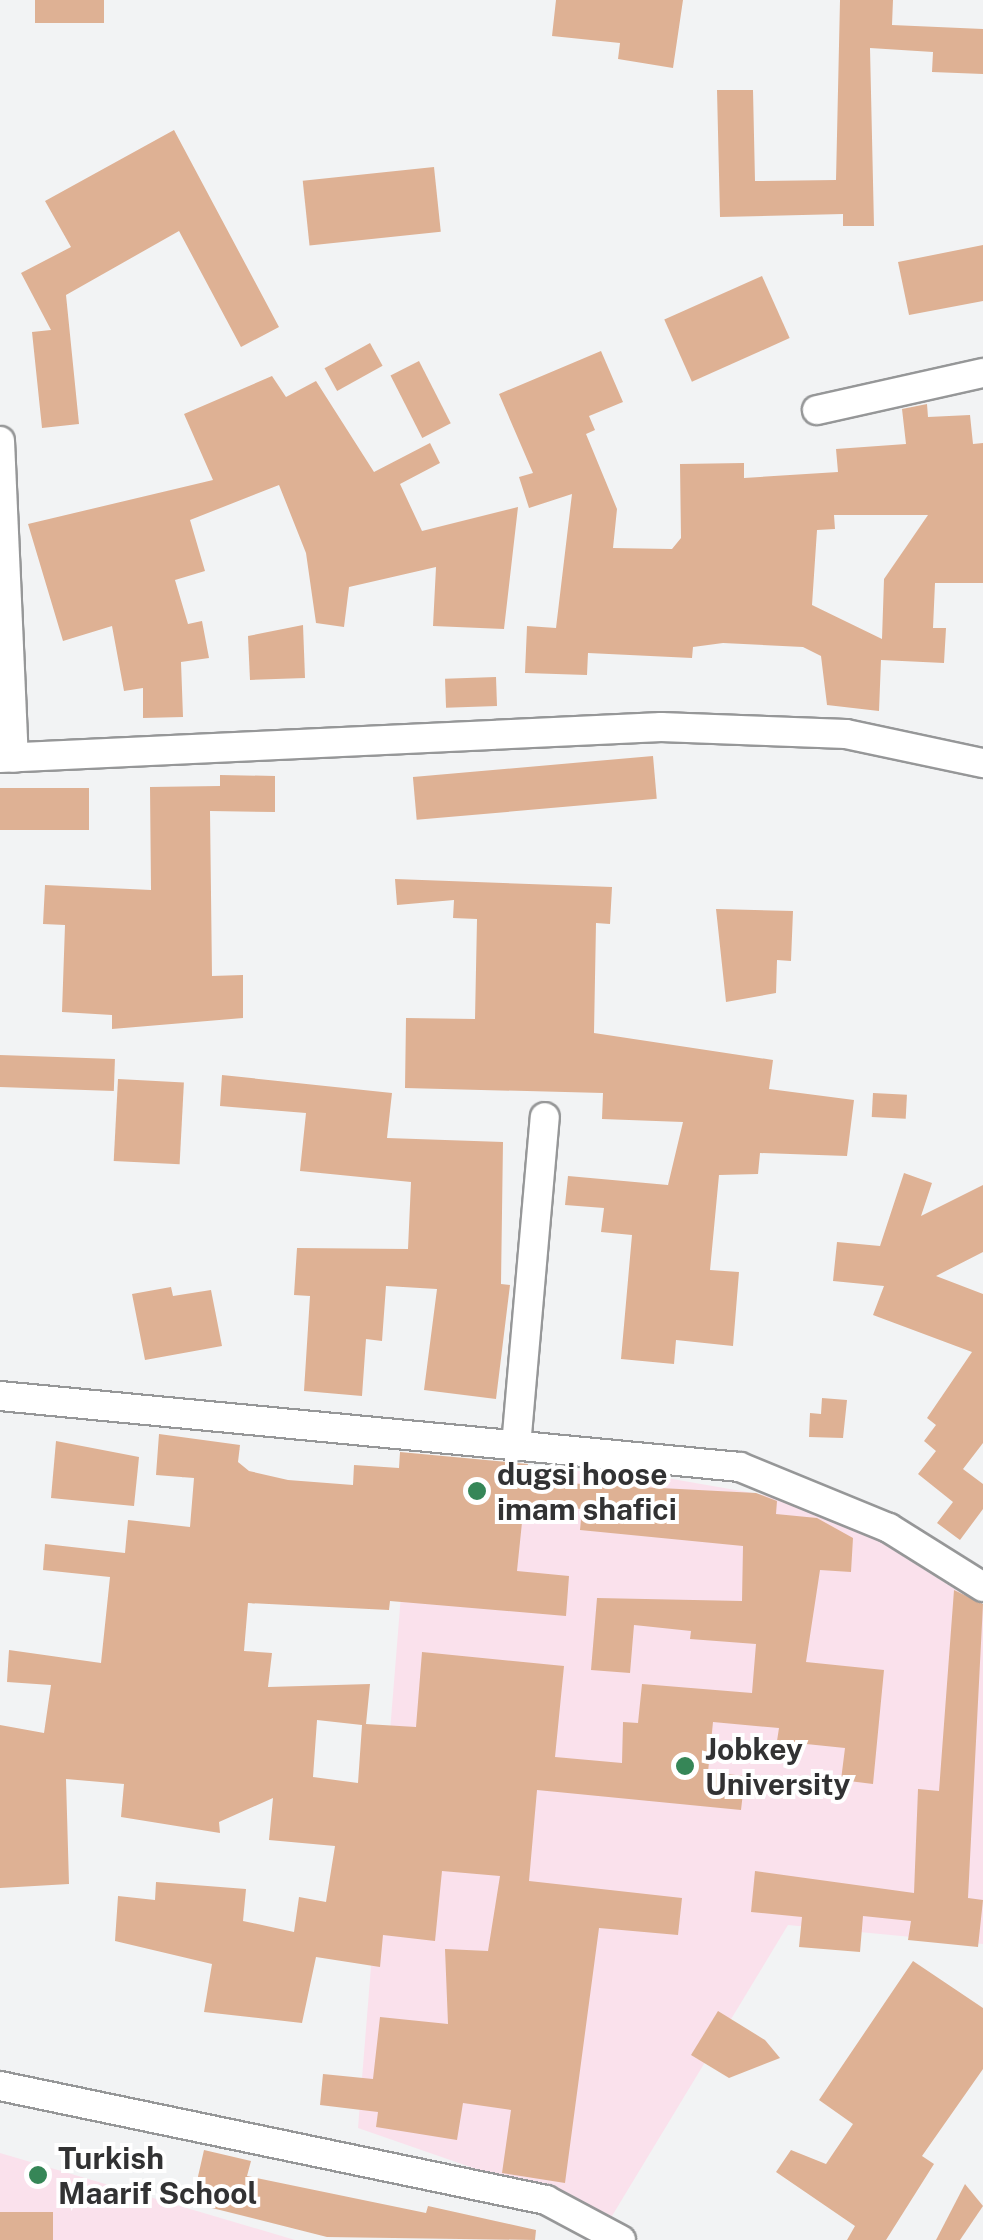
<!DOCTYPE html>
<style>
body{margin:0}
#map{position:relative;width:983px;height:2240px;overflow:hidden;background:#f2f3f4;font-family:"Public Sans",sans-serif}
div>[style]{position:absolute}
.education>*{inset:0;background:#fae1ec}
.building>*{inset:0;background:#deb194;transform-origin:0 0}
.roads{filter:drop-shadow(2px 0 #969798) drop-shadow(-2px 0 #969798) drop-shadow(0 2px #969798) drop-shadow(0 -2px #969798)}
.minor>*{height:28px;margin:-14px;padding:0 14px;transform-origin:14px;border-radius:14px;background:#fff}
.dots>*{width:28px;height:28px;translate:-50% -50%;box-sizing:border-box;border:5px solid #fff;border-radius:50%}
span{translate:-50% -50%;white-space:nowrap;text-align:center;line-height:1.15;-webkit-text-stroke:8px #fff;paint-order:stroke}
.poi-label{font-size:30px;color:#323233;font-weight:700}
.left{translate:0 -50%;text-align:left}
</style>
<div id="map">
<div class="education">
<i style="clip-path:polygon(412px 1459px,661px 1477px,787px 1499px,865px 1532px,983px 1607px,983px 1944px,788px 1925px,612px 2216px,358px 2128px)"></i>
<i style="clip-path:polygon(0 2153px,153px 2198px,295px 2240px,0 2240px)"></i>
</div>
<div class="building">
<i style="left:35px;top:0;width:69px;height:23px"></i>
<i style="clip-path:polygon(556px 0,683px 0,673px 68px,618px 59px,620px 43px,552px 36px)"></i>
<i style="clip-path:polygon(840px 0,893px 0,892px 25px,983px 29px,983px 74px,932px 72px,933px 52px,870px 48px,874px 226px,843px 226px,843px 214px,720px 217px,717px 90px,753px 90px,755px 181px,836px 180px)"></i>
<i style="clip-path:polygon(174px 130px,279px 327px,241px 347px,179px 231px,66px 295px,79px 424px,42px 428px,32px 332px,51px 330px,21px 273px,71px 247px,45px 201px)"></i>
<i style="left:434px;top:167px;width:65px;height:132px;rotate:84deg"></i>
<i style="clip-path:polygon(983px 245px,983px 301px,909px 315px,898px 262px)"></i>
<i style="left:762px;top:276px;width:68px;height:107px;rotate:66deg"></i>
<i style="left:370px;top:343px;width:26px;height:52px;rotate:61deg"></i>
<i style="clip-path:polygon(evenodd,601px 351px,623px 402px,589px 416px,595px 430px,586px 434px,617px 509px,613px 548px,672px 549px,681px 538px,680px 464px,744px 463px,744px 478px,838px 472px,836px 449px,906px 444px,902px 409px,927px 404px,928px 417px,970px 415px,973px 444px,983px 443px,983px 583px,935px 583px,933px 628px,946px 628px,944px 663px,881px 660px,879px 711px,827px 705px,821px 656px,803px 647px,723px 643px,693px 647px,692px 658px,588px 653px,587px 675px,525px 673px,527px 626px,556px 628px,572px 494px,529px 508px,519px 477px,533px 473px,499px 394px,601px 351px,834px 515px,928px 515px,884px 579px,882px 639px,812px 605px,817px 530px,835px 529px,834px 515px)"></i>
<i style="left:419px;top:361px;width:70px;height:32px;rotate:63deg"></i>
<i style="clip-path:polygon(272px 376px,286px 397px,316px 381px,374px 472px,430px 443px,440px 463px,400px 484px,422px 531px,518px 507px,504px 629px,433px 626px,436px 567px,349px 587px,344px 627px,316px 623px,306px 553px,279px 485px,190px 520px,205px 571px,175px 580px,188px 624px,202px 621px,209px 658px,181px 662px,183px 717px,143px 718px,143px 688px,124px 691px,112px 626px,63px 641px,28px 524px,213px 480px,184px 414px)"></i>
<i style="clip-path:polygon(303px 625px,305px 678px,250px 680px,248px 636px)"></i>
<i style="left:496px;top:677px;width:29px;height:51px;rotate:88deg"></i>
<i style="left:653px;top:756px;width:43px;height:241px;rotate:85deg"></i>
<i style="clip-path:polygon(220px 775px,275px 776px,275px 812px,210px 811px,212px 976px,243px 975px,243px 1018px,112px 1029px,112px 1015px,62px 1012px,65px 925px,43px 924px,45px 885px,151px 890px,150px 787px,220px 786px)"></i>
<i style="left:0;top:788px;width:89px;height:42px"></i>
<i style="clip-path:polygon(395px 879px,612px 887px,610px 924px,596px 923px,594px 1033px,773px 1060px,769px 1089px,854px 1100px,847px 1156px,760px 1153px,758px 1174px,719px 1175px,710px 1270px,739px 1272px,733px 1346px,676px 1340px,674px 1364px,621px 1359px,632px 1235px,601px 1232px,604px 1208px,565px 1205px,568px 1176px,668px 1185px,683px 1122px,602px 1119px,603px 1093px,405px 1088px,406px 1018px,475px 1019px,477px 919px,453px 918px,454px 900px,397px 905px)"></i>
<i style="clip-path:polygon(716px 909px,793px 911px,791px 961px,777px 960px,776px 993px,726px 1002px)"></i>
<i style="left:0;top:1055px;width:115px;height:32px;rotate:2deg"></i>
<i style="clip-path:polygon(222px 1075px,392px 1093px,387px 1138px,503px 1142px,501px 1284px,510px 1285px,496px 1399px,424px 1390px,437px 1289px,386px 1286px,382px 1341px,366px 1339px,362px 1396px,304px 1391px,310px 1296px,294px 1295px,297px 1248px,408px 1249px,411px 1182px,300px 1171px,306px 1113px,220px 1106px)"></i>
<i style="left:118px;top:1079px;width:66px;height:82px;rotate:3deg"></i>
<i style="left:873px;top:1093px;width:34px;height:24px;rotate:3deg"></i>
<i style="clip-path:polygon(904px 1173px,932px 1183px,921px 1216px,983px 1185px,983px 1252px,936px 1276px,983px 1294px,983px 1443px,963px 1469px,983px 1484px,983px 1509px,960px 1540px,937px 1523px,953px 1502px,918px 1474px,936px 1451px,924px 1441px,936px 1425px,927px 1418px,972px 1352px,873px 1315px,884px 1286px,833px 1281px,837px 1242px,880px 1246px)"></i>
<i style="clip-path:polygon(171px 1287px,173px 1296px,211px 1290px,222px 1346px,145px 1360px,132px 1294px)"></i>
<i style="clip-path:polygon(822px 1398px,847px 1400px,843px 1438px,809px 1437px,810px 1413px,821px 1414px)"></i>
<i style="clip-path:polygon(evenodd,159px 1434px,240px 1445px,238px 1462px,249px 1471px,288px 1480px,353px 1485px,354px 1465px,399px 1468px,400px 1452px,528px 1464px,526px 1481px,756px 1493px,777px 1501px,776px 1514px,817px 1518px,853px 1538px,851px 1572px,820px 1570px,806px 1662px,884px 1670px,873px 1784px,841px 1780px,845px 1748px,777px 1741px,779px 1728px,713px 1722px,708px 1772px,745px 1776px,741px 1810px,537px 1790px,529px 1881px,682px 1898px,678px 1935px,599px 1928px,565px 2183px,502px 2173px,511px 2110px,463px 2103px,457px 2140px,376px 2127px,378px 2112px,320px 2105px,323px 2074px,373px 2079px,380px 2017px,448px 2024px,445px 1949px,488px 1951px,500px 1876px,442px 1871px,435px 1941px,383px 1935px,380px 1967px,316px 1957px,302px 2023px,204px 2012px,212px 1964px,115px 1941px,118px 1896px,155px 1900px,156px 1882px,246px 1889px,243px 1921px,294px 1932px,299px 1897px,326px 1902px,335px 1846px,269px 1840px,273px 1798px,219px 1822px,220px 1833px,121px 1817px,124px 1784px,66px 1779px,69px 1884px,0 1888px,0 1725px,44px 1733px,51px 1685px,7px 1682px,9px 1650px,101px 1663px,110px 1577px,43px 1570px,45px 1544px,125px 1553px,128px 1520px,190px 1527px,194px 1478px,156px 1475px,159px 1434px,524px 1503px,582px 1509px,580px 1530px,743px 1546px,742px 1601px,597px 1598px,591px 1670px,630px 1673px,634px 1625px,691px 1631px,690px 1639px,756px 1644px,752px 1693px,642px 1684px,638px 1723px,623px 1722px,622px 1763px,555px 1757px,564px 1666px,422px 1652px,416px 1727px,366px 1724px,370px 1684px,268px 1687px,272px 1653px,244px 1651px,248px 1603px,389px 1610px,390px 1601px,566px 1616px,569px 1576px,517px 1571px,524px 1503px,159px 1434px,317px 1720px,362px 1725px,358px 1783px,313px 1777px,317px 1720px)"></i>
<i style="clip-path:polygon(56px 1441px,139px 1457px,134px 1506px,51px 1498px)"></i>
<i style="clip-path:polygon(954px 1590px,983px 1604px,968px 1898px,983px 1900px,978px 1947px,908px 1940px,911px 1921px,863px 1916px,860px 1952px,799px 1947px,802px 1917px,751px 1912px,755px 1871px,914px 1893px,918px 1789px,939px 1791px)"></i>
<i style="clip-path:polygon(913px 1961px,983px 2008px,983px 2069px,922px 2156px,934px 2164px,886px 2240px,847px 2240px,855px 2226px,776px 2172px,791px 2150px,826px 2164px,853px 2124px,819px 2100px)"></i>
<i style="clip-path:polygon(718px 2011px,765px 2040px,780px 2058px,729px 2078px,691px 2055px)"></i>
<i style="clip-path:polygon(204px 2150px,251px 2161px,247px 2176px,426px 2213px,428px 2206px,536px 2230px,535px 2240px,327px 2237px,192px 2203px)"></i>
<i style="clip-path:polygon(965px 2184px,983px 2206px,960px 2240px,936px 2240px)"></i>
<i style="left:53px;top:2212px;width:28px;height:53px;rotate:90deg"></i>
</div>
<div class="roads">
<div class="minor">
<i style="left:817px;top:410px;width:170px;rotate:-12.6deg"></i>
<i style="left:0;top:441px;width:317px;rotate:87.5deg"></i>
<i style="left:0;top:758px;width:662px;rotate:-2.69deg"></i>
<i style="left:661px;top:727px;width:185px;rotate:2.2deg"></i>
<i style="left:846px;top:734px;width:140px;rotate:12deg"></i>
<i style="left:0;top:1396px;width:743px;rotate:5.48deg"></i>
<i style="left:740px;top:1467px;width:161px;rotate:22.3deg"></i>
<i style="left:889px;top:1528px;width:111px;rotate:32.1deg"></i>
<i style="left:516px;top:1446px;width:330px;rotate:-85deg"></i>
<i style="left:0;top:2086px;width:558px;rotate:11.79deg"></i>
<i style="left:546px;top:2200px;width:85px;rotate:28.1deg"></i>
</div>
</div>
<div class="dots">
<i style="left:477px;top:1491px;background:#368657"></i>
<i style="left:685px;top:1766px;background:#368657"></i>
<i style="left:38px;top:2175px;background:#368657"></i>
</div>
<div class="poi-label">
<span class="left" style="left:497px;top:1491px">dugsi hoose<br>imam shafici</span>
<span class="left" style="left:705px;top:1766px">Jobkey<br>University</span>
<span class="left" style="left:58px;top:2175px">Turkish<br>Maarif School</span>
</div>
</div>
